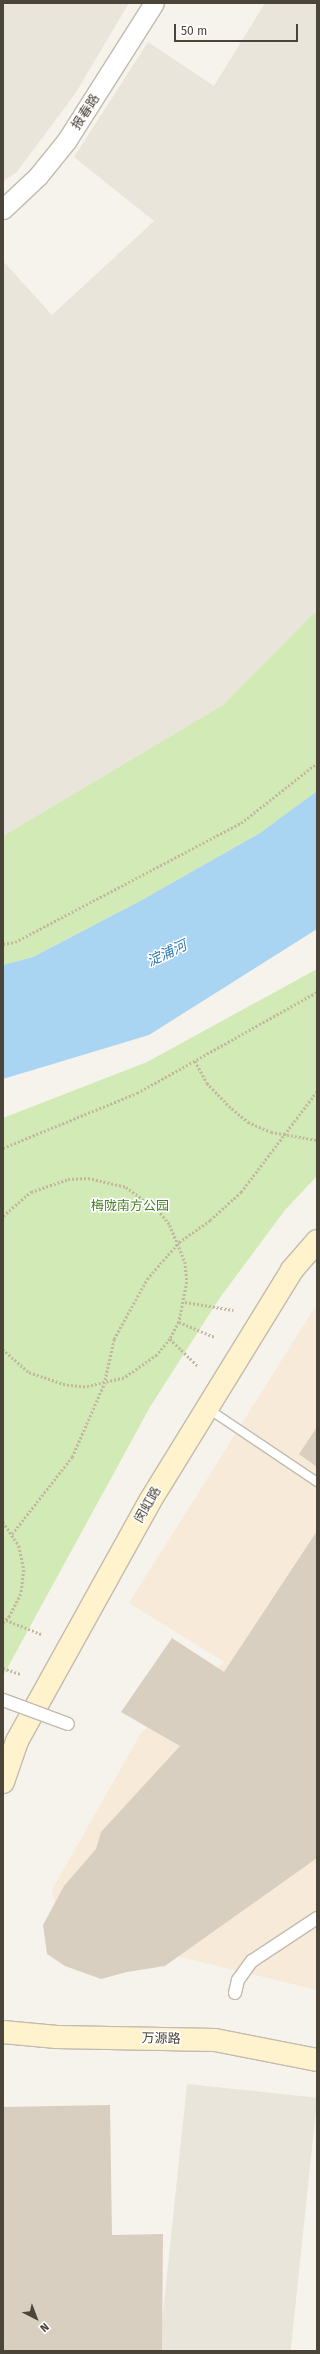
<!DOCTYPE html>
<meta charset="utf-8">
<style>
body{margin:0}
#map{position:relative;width:320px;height:2354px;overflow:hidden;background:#f6f3ec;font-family:"Fira Sans","Noto Sans SC",sans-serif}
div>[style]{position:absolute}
.residential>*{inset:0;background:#eae5da;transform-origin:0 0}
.commercial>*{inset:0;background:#f7ead8}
.green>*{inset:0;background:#d2eab5}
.water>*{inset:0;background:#a9d4f2}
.building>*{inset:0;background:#d8cfc1}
.path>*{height:2.5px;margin-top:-1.25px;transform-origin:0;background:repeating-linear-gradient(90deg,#c4b79f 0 2px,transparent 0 4px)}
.roads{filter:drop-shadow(1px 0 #c2bbae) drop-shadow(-1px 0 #c2bbae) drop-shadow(0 1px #c2bbae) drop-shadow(0 -1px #c2bbae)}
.service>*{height:8px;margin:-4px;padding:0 4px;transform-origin:4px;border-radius:4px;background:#fff}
.pedestrian>*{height:12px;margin:-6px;padding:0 6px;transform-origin:6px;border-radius:6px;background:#fff}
.tertiary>*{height:19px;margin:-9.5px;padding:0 9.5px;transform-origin:9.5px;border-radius:9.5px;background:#fff}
.secondary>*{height:22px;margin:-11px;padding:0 11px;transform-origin:11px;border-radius:11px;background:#fff3cd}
.bridges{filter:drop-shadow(1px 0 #c2bbae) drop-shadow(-1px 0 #c2bbae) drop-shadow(0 1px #c2bbae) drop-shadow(0 -1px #c2bbae)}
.pedestrian-bridge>*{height:12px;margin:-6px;padding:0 6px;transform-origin:6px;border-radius:6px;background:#fff}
span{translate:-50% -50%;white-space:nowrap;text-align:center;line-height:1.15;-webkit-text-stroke:3px #fff;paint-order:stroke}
.street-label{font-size:13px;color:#4b4439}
.park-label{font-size:13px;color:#4a7f2a}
.water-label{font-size:14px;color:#2e7ab2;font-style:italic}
.frame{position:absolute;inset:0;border:4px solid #4b4439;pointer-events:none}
.north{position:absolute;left:16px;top:2298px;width:40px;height:40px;-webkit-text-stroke:3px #fff;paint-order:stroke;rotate:138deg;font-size:11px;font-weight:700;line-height:16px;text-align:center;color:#4b4439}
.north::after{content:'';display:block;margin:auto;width:14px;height:18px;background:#4b4439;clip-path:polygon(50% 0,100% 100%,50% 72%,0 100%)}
.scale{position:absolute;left:174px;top:24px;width:124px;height:18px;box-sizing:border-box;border:2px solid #4b4439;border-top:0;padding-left:5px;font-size:12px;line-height:14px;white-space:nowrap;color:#4b4439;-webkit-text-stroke:3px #fff;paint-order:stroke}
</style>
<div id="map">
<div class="residential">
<i style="clip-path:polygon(3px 3px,129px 3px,75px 94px,16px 173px,3px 181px)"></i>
<i style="clip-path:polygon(265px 3px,317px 3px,317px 610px,223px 705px,3px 836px,3px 261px,52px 315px,154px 221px,74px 157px,148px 42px,214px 86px)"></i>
<i style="left:187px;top:2084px;width:131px;height:267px;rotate:6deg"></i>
</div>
<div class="commercial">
<i style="clip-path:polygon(317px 1304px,317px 1990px,155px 1951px,63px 1944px,52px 1890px,141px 1733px,224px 1662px,129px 1603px)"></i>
</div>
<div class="green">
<i style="clip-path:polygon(317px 610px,317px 791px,260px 833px,142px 900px,33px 957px,3px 965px,3px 836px,223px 705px)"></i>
<i style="clip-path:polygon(317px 969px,317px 1176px,285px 1210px,219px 1299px,150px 1407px,3px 1676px,3px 1118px,147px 1062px)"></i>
</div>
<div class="water">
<i style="clip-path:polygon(317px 791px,317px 929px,149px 1035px,3px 1079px,3px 965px,33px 957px,142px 900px,260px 833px)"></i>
</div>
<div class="building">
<i style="clip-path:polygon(317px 1427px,317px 1467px,299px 1454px)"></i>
<i style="clip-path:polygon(317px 1531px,317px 1858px,165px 1966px,127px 1972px,101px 1979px,65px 1966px,47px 1954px,43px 1925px,64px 1886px,96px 1849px,101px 1832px,180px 1746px,121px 1712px,172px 1638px,224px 1672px)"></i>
<i style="clip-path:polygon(110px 2105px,112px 2235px,163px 2234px,162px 2351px,3px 2351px,3px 2107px)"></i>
</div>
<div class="path">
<i style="left:3px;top:944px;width:12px;rotate:-9deg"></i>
<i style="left:15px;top:942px;width:255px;rotate:-27.8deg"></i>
<i style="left:241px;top:823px;width:97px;rotate:-38.3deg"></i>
<i style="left:195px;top:1061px;width:25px;rotate:61deg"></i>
<i style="left:207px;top:1083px;width:32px;rotate:46deg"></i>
<i style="left:229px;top:1106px;width:25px;rotate:40deg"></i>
<i style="left:248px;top:1122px;width:25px;rotate:23deg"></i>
<i style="left:271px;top:1132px;width:47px;rotate:9.9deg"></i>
<i style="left:3px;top:1148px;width:145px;rotate:-22.3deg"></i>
<i style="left:137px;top:1093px;width:206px;rotate:-29.3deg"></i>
<i style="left:3px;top:1216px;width:37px;rotate:-41deg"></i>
<i style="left:31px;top:1192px;width:39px;rotate:-19deg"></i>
<i style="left:68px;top:1179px;width:20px;rotate:-3deg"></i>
<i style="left:88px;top:1178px;width:39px;rotate:13deg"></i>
<i style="left:126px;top:1187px;width:39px;rotate:36deg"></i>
<i style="left:158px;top:1210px;width:19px;rotate:51deg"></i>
<i style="left:170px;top:1225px;width:40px;rotate:68deg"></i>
<i style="left:185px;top:1262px;width:20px;rotate:84deg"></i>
<i style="left:187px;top:1282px;width:41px;rotate:101.3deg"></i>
<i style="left:179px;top:1322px;width:19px;rotate:118deg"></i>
<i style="left:170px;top:1339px;width:21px;rotate:129deg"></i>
<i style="left:157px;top:1355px;width:40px;rotate:145.1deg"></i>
<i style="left:124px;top:1378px;width:40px;rotate:167deg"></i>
<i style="left:85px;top:1387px;width:20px;rotate:-174deg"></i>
<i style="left:65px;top:1385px;width:39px;rotate:-161deg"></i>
<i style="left:28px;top:1372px;width:33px;rotate:-139deg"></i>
<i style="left:185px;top:1302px;width:49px;rotate:9.5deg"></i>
<i style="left:179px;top:1322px;width:39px;rotate:23deg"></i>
<i style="left:170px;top:1339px;width:39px;rotate:44deg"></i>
<i style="left:3px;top:1522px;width:29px;rotate:56deg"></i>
<i style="left:19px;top:1546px;width:25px;rotate:78deg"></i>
<i style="left:24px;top:1570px;width:24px;rotate:97deg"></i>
<i style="left:21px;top:1594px;width:25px;rotate:117deg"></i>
<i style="left:10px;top:1616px;width:10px;rotate:135deg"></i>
<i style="left:12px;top:1534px;width:98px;rotate:-52.1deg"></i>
<i style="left:72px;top:1457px;width:80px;rotate:-66.3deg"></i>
<i style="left:104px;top:1384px;width:46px;rotate:-77.5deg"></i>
<i style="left:114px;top:1339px;width:68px;rotate:-61.2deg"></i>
<i style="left:147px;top:1279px;width:49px;rotate:-49.1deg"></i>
<i style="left:179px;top:1242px;width:38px;rotate:-35deg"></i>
<i style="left:210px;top:1220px;width:42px;rotate:-42.1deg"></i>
<i style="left:241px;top:1192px;width:126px;rotate:-53deg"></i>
<i style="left:6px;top:1620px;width:38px;rotate:22deg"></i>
<i style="left:3px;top:1668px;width:18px;rotate:19deg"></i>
</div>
<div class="roads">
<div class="service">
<i style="left:207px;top:1408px;width:133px;rotate:33.9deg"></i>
</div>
<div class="pedestrian">
<i style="left:235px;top:1993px;width:13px;rotate:-77deg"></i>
<i style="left:238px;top:1980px;width:24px;rotate:-54deg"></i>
<i style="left:252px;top:1961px;width:78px;rotate:-33.5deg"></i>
</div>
<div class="tertiary">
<i style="left:3px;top:209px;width:48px;rotate:-43.3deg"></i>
<i style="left:38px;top:176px;width:46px;rotate:-51.1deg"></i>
<i style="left:67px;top:140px;width:162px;rotate:-57.6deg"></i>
</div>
<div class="secondary">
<i style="left:3px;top:1782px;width:43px;rotate:-71.1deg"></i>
<i style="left:17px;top:1741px;width:274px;rotate:-61deg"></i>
<i style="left:150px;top:1501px;width:271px;rotate:-58.4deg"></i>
<i style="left:292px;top:1270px;width:38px;rotate:-49deg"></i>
<i style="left:3px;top:2032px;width:54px;rotate:5.3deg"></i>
<i style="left:57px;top:2037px;width:158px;rotate:1.1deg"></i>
<i style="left:215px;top:2040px;width:104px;rotate:11.1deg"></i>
</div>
</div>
<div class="bridges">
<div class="pedestrian-bridge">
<i style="left:3px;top:1700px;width:69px;rotate:20.3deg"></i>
</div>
</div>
<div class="street-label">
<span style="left:86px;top:112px;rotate:-57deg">报春路</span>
<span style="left:148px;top:1505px;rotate:-60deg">闵虹路</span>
<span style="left:161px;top:2039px;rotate:1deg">万源路</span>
</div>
<div class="park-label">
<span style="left:130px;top:1206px">梅陇南方公园</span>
</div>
<div class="water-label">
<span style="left:167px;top:954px;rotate:-25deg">淀浦河</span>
</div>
<div class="frame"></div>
<div class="north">N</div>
<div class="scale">50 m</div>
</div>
